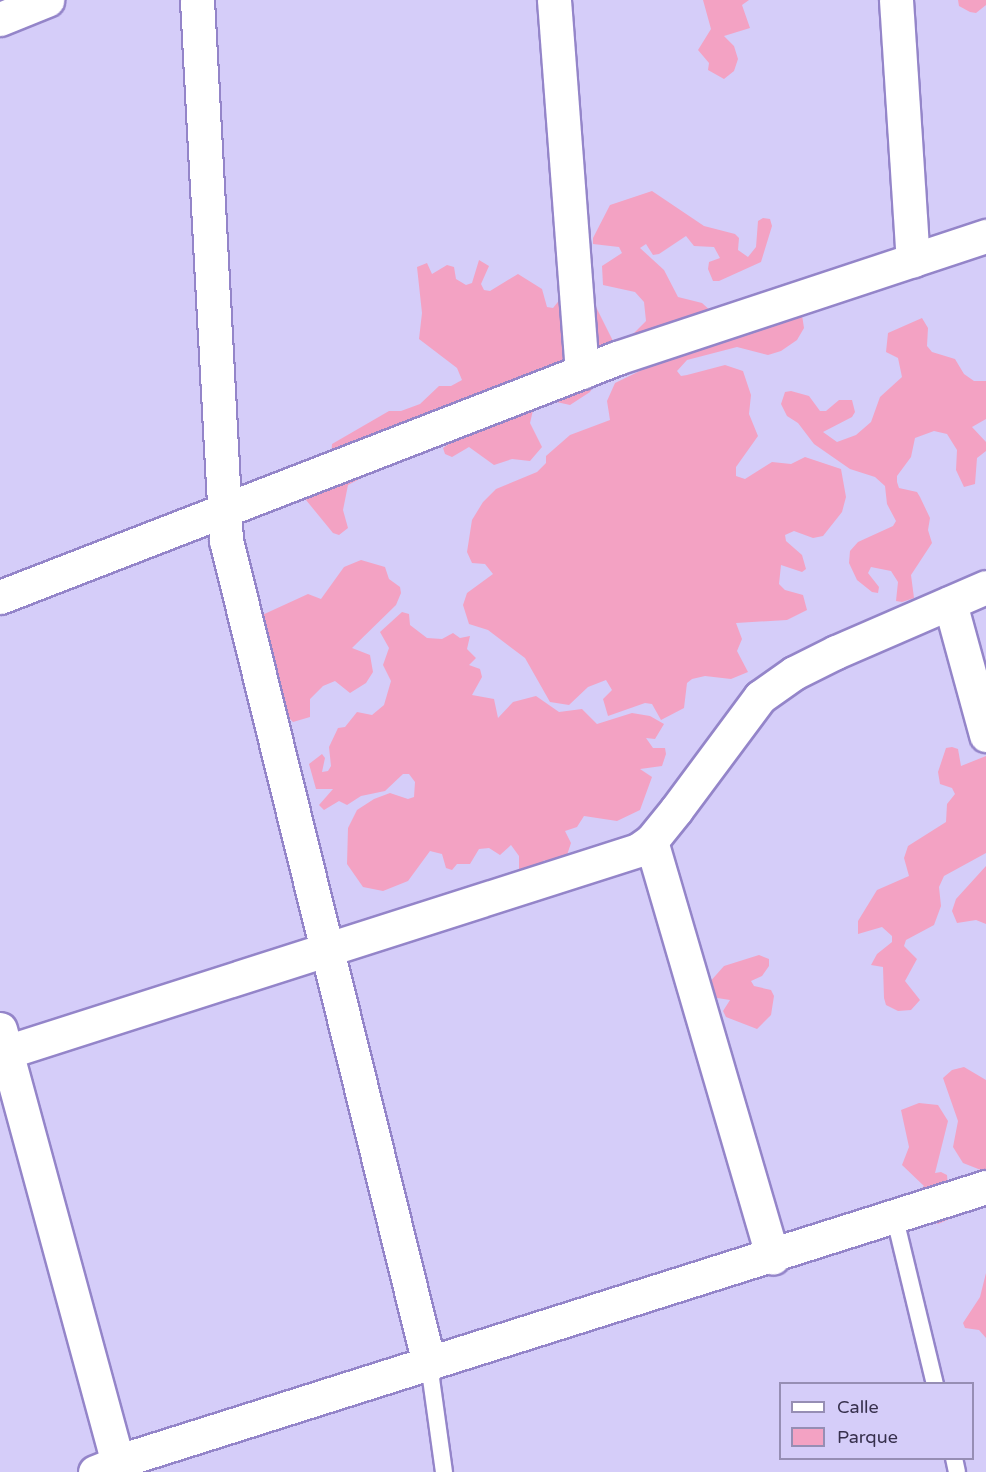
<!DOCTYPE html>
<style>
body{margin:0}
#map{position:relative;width:986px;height:1472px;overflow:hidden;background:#d5cdf9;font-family:"Varela Round",sans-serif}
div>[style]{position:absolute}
.green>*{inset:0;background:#f3a2c3}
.roads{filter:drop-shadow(2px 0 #9485c9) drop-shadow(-2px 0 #9485c9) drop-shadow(0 2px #9485c9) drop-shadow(0 -2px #9485c9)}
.service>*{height:16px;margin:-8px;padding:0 8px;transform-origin:8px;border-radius:8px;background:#fff}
.minor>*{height:33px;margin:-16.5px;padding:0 16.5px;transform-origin:16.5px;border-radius:16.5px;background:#fff}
span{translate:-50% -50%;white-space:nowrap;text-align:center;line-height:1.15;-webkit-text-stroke:6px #d5cdf9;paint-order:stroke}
.legend{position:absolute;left:779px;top:1382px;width:195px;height:78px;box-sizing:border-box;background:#d5cdf9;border:2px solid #968eb4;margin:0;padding:8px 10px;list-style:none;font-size:18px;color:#37304d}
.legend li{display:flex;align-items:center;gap:12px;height:30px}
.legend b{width:30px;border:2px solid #968eb4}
</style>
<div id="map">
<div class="green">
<i style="clip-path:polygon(703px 0,749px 0,742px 5px,750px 28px,724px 36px,734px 46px,738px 59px,734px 71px,724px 79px,708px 70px,709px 63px,698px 50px,711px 29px)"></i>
<i style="clip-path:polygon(958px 0,986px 0,986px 5px,976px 13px,970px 12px,959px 6px)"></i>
<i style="clip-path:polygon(652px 191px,704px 226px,735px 234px,739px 238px,738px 250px,748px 257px,756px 247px,758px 221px,763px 218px,770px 219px,772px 226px,761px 262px,719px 281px,713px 281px,708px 269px,709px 262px,720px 258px,714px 247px,694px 246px,686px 236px,659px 254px,653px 255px,646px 244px,640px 248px,664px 270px,678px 297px,702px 303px,712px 312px,797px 311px,802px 315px,804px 328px,797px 340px,781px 351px,768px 355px,737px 347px,687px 360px,677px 371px,681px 376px,687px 375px,725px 365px,743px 371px,751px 395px,749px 414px,758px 436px,736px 467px,736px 476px,745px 479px,772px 462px,791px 464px,805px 457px,841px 469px,846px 497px,842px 512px,823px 536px,813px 538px,794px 531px,785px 535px,786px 541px,802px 555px,806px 569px,802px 572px,781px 565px,779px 584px,785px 590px,803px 595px,807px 610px,787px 620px,736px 623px,742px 639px,737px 651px,748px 672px,731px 679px,705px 676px,692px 679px,687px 683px,684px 708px,661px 720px,652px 704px,645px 703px,608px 716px,603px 699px,612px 690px,606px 680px,588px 687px,569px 705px,550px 702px,525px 658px,488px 630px,469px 624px,463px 605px,467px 593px,493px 574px,485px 564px,472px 563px,467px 552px,472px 520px,483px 502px,496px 489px,537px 472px,546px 463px,546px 456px,570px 435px,610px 420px,607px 401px,615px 383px,648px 367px,651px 361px,634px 333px,646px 321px,644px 302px,635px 292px,603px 285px,602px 266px,622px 253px,619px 247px,593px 244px,593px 238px,610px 205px)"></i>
<i style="clip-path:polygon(479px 260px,489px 266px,481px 284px,484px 290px,490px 291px,518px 274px,542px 289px,547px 307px,553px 308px,561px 298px,591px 297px,615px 345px,590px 392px,570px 405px,552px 401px,534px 406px,530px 423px,542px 447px,530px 461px,512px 459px,494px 465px,469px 447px,452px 457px,445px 454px,443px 448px,459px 437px,379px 464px,371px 473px,348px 485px,343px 510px,348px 528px,339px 535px,333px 533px,306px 500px,331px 456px,332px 444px,389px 411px,401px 411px,420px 404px,439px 386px,451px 386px,462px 380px,457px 368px,419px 339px,422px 313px,417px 267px,427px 263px,432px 274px,447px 265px,454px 267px,456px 279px,466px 285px,472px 283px)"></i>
<i style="clip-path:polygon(922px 318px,928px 328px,927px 346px,932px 352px,955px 359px,964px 374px,974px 381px,986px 381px,986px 419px,972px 427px,986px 442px,986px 451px,977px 458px,975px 484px,964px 487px,956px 470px,957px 450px,947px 434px,934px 431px,915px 438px,911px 457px,897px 476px,897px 482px,899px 488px,917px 492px,920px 497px,930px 518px,928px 530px,932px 543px,911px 575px,914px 598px,902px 602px,896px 601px,898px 582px,891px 571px,871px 567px,868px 573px,879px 587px,878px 593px,872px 592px,857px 580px,849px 563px,850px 551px,858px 542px,893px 526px,896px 521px,887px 504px,885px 486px,875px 477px,850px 469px,814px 444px,798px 423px,787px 416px,781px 404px,785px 392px,791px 391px,809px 396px,820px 411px,826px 411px,839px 400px,852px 400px,855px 412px,852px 417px,823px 432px,837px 442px,856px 435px,871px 422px,880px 397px,902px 377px,898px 358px,886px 352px,888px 333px)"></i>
<i style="clip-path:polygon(361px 560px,385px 567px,389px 579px,400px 587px,401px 593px,396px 605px,352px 648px,370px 655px,373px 672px,366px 683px,350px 693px,335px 681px,323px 686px,310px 699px,310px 717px,293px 722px,284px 713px,260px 616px,308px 594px,321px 599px,344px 567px)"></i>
<i style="clip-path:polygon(402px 612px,409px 614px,410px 625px,427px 638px,442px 639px,453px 633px,460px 638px,470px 636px,467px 649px,476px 658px,469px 665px,480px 669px,482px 677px,472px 695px,494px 699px,498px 718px,513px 702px,536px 696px,559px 712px,582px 709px,597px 724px,632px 713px,650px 716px,664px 724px,655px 739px,646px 738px,653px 748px,665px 748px,666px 754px,662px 766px,640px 769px,652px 777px,640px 810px,617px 821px,584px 816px,577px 827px,565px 831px,571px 843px,566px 858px,549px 863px,544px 860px,541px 868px,519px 872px,519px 856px,511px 845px,500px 855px,489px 848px,479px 849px,470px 864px,457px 864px,452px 870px,446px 868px,442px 854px,430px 851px,408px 881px,383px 891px,363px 887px,347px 864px,348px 828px,357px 810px,374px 799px,390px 793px,408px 799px,414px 797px,415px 782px,409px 774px,403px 774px,385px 791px,361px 796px,347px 805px,339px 801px,324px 810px,319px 805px,333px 789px,316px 789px,309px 764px,322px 754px,325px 758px,322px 772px,328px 771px,331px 766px,329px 747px,338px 728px,345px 727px,357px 712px,372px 715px,384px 705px,391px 681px,383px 665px,389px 648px,380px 632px)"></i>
<i style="clip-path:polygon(952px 747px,958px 749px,961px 766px,986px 756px,986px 853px,944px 876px,939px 887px,941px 906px,934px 925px,906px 940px,904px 946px,917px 959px,905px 981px,920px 1000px,911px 1010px,898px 1011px,886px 1005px,884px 998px,883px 967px,871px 965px,877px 954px,892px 942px,892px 936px,882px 927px,858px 934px,858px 921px,877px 890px,909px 876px,904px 858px,908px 846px,946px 822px,947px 804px,955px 794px,952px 788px,940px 784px,938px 772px,946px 748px)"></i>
<i style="clip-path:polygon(986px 866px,986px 924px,976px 920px,957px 923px,952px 911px,956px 899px)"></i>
<i style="clip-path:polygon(759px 955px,769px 959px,769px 966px,762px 976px,751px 981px,754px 986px,771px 990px,774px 996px,771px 1015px,757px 1029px,726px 1017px,723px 1011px,730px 1000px,711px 997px,708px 984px,724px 966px)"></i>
<i style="clip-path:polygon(964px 1067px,986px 1080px,986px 1172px,963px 1163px,953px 1147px,958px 1121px,943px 1078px,952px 1070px)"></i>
<i style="clip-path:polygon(919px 1103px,938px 1105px,948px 1121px,935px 1173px,941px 1172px,947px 1175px,948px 1187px,984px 1204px,938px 1224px,923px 1215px,915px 1194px,924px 1186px,902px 1165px,909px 1147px,901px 1110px)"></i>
<i style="clip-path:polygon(986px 1273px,986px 1338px,979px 1330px,965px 1328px,963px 1323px,980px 1297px)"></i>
</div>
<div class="roads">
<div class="service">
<i style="left:895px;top:1219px;width:170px;rotate:76.4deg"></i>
<i style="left:429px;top:1364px;width:109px;rotate:82.1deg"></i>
<i style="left:954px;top:1458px;width:14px;rotate:78deg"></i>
</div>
<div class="minor">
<i style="left:197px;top:0;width:541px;rotate:86.93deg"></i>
<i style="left:226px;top:540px;width:849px;rotate:76.16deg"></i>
<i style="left:554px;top:0;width:373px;rotate:85.7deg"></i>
<i style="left:896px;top:0;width:261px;rotate:86.3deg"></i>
<i style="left:0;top:19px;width:51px;rotate:-22deg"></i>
<i style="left:0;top:597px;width:662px;rotate:-21.17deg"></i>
<i style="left:617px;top:358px;width:389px;rotate:-18.3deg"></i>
<i style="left:950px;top:603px;width:137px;rotate:74.7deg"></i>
<i style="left:651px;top:841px;width:434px;rotate:73.7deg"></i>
<i style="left:0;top:1029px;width:449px;rotate:74.8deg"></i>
<i style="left:0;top:1054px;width:670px;rotate:-17.73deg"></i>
<i style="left:638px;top:850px;width:16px;rotate:-35deg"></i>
<i style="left:651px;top:841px;width:40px;rotate:-51deg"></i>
<i style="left:676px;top:810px;width:141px;rotate:-53.4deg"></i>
<i style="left:760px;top:697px;width:42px;rotate:-35.2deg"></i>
<i style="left:794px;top:673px;width:47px;rotate:-26.6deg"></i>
<i style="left:836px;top:652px;width:163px;rotate:-23.4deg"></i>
<i style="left:95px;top:1472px;width:43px;rotate:-21.8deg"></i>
<i style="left:135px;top:1456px;width:893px;rotate:-17.54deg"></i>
</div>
</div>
<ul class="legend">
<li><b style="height:8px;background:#fff"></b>Calle</li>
<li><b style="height:16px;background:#f3a2c3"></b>Parque</li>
</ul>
</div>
